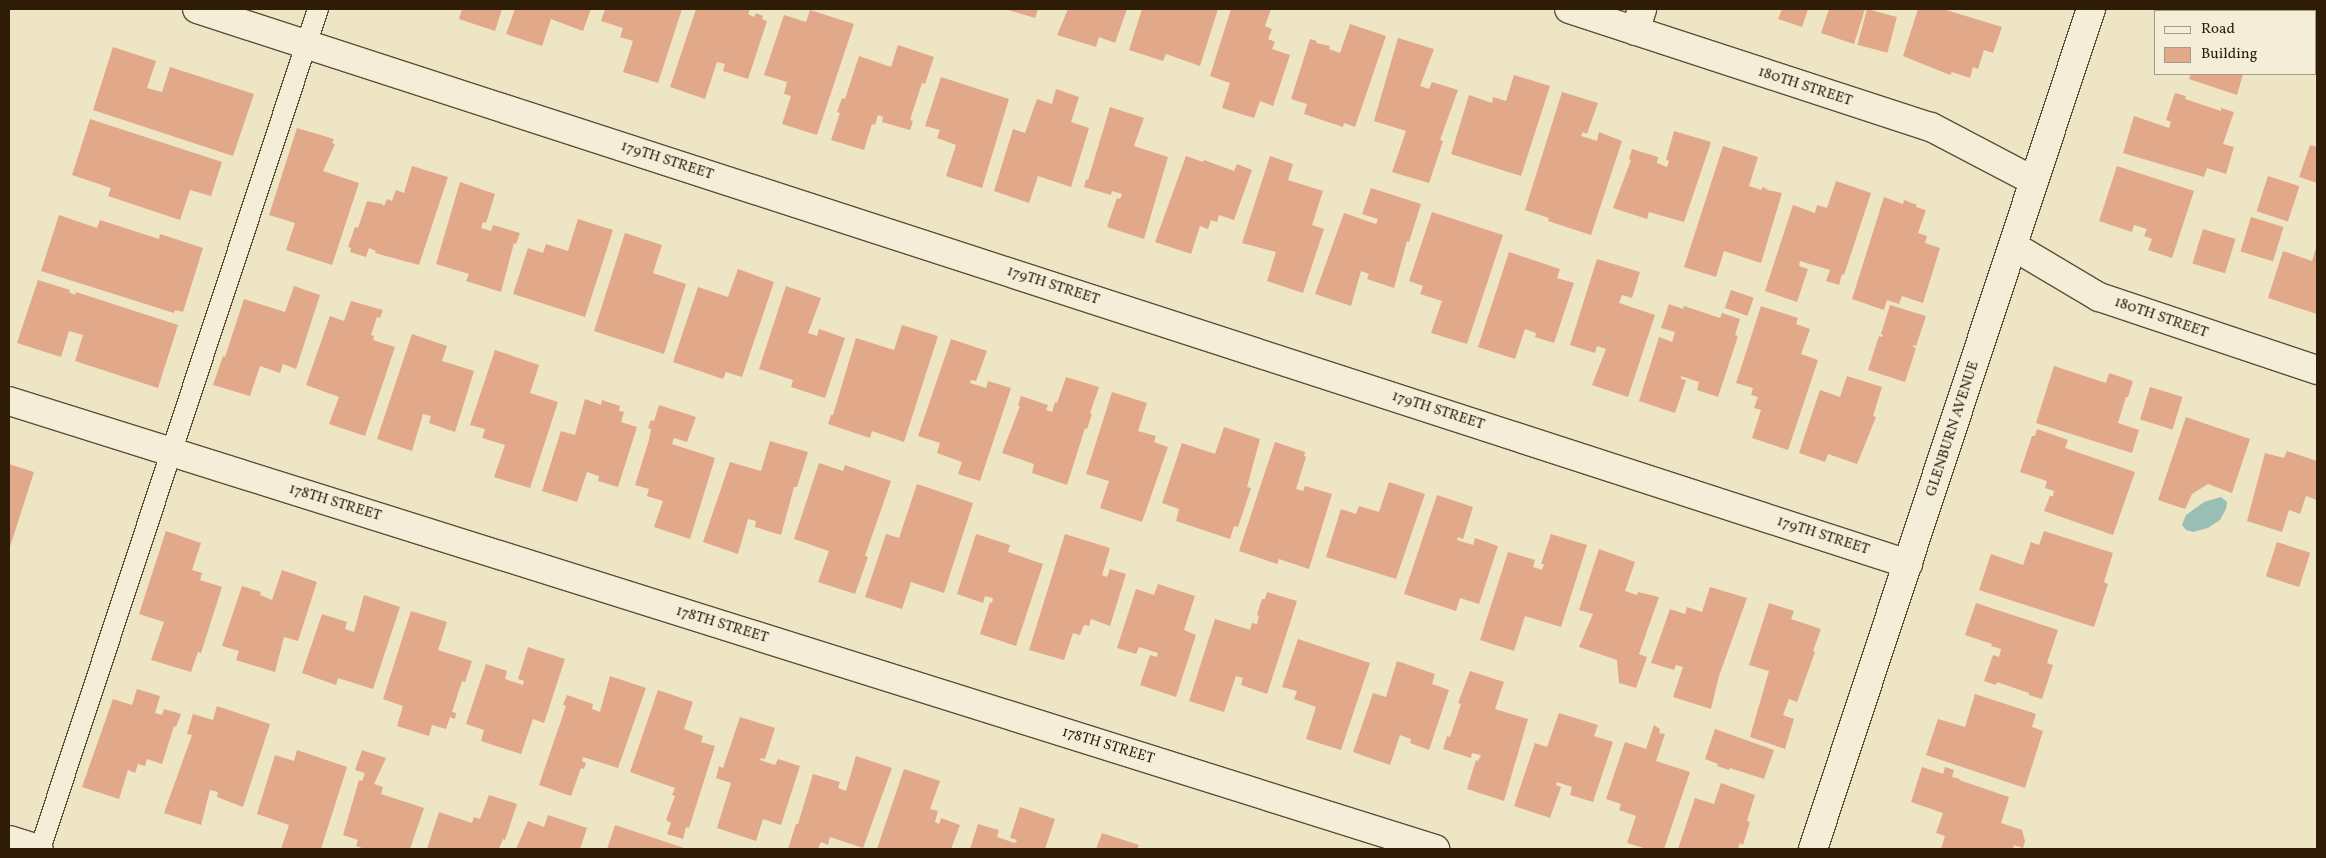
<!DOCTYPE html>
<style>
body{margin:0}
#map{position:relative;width:2326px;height:858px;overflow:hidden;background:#eee5c5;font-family:Vollkorn,serif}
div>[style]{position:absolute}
.water>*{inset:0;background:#99bfb5}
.building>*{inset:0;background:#e1a88a;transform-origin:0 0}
.roads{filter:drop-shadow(1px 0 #5f4e36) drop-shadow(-1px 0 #5f4e36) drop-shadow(0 1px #5f4e36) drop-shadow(0 -1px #5f4e36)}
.lane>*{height:20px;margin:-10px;padding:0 10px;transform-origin:10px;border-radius:10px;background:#f4eed9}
.street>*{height:28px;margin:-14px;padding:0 14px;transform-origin:14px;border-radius:14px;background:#f4eed9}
span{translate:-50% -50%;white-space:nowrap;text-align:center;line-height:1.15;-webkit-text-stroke:5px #f4eed9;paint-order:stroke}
.street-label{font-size:15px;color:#2f1c07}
.frame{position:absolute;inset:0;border:10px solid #2f1c07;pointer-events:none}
.legend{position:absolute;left:2154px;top:10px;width:162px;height:65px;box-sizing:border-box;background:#f4eed9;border:1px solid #a59a85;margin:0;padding:6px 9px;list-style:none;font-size:15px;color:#2f1c07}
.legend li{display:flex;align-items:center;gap:10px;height:25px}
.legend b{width:25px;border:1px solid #a59a85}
</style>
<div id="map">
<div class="water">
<i style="clip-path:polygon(2221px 497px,2227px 502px,2226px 509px,2220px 520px,2208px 528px,2193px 532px,2186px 530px,2182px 525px,2186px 515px,2204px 502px)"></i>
</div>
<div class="building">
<i style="clip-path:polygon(462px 9px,502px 9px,495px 31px,459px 19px)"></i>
<i style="clip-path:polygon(515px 9px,591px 9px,583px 31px,551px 19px,542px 46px,506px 34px)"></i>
<i style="clip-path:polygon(605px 9px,682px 9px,658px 83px,623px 72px,633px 41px,620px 37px,623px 28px,601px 21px)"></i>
<i style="clip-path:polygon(696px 9px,750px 9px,748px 14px,754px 17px,756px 13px,763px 16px,762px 19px,767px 21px,748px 79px,723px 71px,725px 64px,717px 62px,705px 99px,670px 87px)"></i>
<i style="clip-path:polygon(1005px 9px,1038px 9px,1035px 18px)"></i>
<i style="clip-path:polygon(1068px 9px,1127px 9px,1115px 43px,1099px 37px,1096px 47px,1057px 35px)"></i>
<i style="clip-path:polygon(1142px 9px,1218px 9px,1200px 66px,1166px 54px,1163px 61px,1129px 50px)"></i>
<i style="clip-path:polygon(1231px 9px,1271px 9px,1265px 26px,1272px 29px,1268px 39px,1275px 42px,1272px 49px,1290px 55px,1273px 106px,1260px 101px,1254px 118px,1222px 108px,1230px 83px,1210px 76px)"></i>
<i style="clip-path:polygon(1782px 9px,1808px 9px,1802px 27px,1778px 19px)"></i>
<i style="clip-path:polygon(1829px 9px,1865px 9px,1854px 44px,1821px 33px)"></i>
<i style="left:1867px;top:9px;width:31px;height:37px;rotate:15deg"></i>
<i style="clip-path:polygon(1918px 9px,1943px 9px,2002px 27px,1993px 53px,1984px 50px,1978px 69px,1973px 67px,1970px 78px,1952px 72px,1950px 75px,1903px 56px)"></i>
<i style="clip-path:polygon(2170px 9px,2206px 9px,2212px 11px,2169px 11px)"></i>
<i style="clip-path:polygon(810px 10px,854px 24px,817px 135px,782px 124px,791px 96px,784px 94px,787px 82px,764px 75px,784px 15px,806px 22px)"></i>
<i style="clip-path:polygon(1350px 24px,1386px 36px,1355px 127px,1344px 123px,1343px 127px,1304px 114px,1307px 104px,1291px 99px,1310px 39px,1317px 41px,1316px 43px,1330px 46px,1329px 49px,1340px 53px)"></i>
<i style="clip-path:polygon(1398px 38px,1434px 49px,1420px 86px,1429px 89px,1432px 82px,1458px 90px,1440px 140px,1443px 141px,1429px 183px,1392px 172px,1406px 131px,1374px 121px)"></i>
<i style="clip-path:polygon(898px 45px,934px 57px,925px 84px,922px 83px,910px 120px,913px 121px,910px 130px,882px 122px,883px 117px,878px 115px,875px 125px,872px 124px,864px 150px,831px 140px,840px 113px,837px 112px,842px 98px,845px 99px,859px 56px,891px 67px)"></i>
<i style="clip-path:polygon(113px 47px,156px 61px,147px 88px,162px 92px,170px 67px,254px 94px,233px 156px,93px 110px)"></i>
<i style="clip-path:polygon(2191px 74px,2243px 74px,2237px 95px,2189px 79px)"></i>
<i style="clip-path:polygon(1514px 75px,1550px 86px,1521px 176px,1451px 154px,1469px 95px,1492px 103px,1493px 97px,1506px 101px)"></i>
<i style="clip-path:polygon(941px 77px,1009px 99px,982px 188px,946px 176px,956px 145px,937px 138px,940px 130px,925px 126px)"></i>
<i style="clip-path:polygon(1056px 89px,1079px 97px,1071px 122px,1089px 128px,1071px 187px,1038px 176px,1029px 203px,994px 191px,1013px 129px,1025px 133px,1037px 99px,1052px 104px)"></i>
<i style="clip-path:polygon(1562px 92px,1598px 103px,1587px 134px,1583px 132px,1581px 136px,1597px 141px,1599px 132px,1622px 141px,1591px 235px,1548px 221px,1549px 218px,1525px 210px)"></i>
<i style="clip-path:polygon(2175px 93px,2186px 96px,2185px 99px,2221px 111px,2221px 108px,2234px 112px,2223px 144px,2234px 147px,2226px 174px,2207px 168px,2204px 177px,2123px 153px,2134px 116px,2169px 128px,2171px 122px,2166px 120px)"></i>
<i style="clip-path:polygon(1110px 107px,1144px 118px,1134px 146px,1168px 157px,1144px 239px,1107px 227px,1117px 198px,1120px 199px,1122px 194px,1112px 191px,1111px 195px,1084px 187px,1086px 179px,1088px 180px)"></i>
<i style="clip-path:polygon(90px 119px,222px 162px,211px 196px,190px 190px,180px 220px,108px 196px,111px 188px,72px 175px)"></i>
<i style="clip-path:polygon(297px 128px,334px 139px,332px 143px,335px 144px,323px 171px,359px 183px,332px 265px,286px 250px,295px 223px,269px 215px)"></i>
<i style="clip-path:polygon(1674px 131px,1711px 142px,1684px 222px,1649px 212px,1647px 219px,1613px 208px,1631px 160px,1629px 159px,1632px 149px,1658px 157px,1657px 163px,1667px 167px,1669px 161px,1666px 160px)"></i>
<i style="clip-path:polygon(2310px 145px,2317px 147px,2317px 183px,2299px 177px)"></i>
<i style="clip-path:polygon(1723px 146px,1758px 157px,1749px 186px,1761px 190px,1763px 187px,1768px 190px,1782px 193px,1761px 263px,1724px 251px,1716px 277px,1684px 267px)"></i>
<i style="clip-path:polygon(1186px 156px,1203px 162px,1204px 160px,1234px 171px,1237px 164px,1252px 170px,1234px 220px,1219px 215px,1217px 222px,1211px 220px,1208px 229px,1200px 226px,1191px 254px,1155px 242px)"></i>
<i style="clip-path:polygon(1270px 156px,1293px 164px,1288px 180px,1323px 191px,1312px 225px,1324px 229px,1303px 293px,1267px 281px,1276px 252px,1242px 243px)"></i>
<i style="clip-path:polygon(412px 166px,448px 177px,419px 265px,375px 253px,376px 251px,369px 248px,366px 257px,350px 252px,351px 248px,348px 247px,355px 227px,358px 228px,367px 201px,382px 204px,384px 206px,387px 199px,392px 201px,396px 190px,404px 193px)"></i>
<i style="clip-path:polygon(2117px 166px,2194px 191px,2172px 258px,2148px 250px,2152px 239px,2144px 236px,2147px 229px,2134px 225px,2132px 232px,2099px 221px)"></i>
<i style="left:2268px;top:176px;width:33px;height:37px;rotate:18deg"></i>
<i style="clip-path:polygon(1836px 181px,1871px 193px,1844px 275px,1842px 274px,1839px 285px,1826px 281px,1830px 270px,1800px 261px,1799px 266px,1808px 269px,1797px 302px,1765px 291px,1793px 205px,1815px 213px,1817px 205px,1827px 208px)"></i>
<i style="clip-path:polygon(460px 182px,495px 194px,486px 223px,483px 222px,481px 228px,491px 231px,493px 225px,520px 233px,516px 244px,514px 243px,501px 292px,466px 281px,469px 274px,436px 264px)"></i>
<i style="clip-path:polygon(1371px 188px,1421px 204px,1409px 242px,1407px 241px,1394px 288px,1367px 279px,1369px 274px,1361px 271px,1351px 306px,1315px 294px,1344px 213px,1376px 224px,1378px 219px,1362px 214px)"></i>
<i style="clip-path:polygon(1884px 197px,1903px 204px,1904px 200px,1917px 205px,1916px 207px,1926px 210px,1918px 233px,1927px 236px,1925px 243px,1940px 248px,1923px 303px,1902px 296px,1899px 304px,1887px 300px,1884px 310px,1852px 299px)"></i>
<i style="clip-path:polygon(1432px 212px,1503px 235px,1467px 344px,1431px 333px,1442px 301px,1420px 294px,1423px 286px,1409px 281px)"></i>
<i style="clip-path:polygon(59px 215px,97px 228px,100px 220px,159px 239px,160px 234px,203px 248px,183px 312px,175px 310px,174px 313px,41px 271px)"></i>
<i style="left:2251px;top:217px;width:34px;height:36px;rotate:17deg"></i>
<i style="clip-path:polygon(578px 219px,613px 230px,585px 317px,513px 294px,528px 248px,543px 253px,546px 244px,568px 251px)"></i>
<i style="left:2203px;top:229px;width:34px;height:36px;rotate:17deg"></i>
<i style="clip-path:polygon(625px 233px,662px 245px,653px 273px,686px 284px,664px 354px,594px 331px)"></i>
<i style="clip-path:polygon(2317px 245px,2317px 314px,2268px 298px,2283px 251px,2312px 261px)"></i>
<i style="clip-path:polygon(1509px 252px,1560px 269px,1557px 278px,1574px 283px,1554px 343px,1535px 337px,1536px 333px,1525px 329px,1515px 359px,1478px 347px)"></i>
<i style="clip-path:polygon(1597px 259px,1640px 272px,1632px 298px,1622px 295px,1619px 303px,1655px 315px,1628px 397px,1592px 385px,1606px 349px,1597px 346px,1595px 353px,1570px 345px)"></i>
<i style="clip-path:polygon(738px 269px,774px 282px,742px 377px,726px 372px,723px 379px,673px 362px,698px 287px,728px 297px)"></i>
<i style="clip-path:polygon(38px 280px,70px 290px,69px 292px,75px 295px,76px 292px,178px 325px,158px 388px,75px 361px,83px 335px,69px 331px,61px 357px,17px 343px)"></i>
<i style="clip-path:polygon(294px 286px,320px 295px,296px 369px,283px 364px,280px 373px,260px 366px,250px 396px,213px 385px,223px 356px,225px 357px,244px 299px,285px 312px)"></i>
<i style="clip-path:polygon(786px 286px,821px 298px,808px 333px,817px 336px,819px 329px,845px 338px,825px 398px,791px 387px,793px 380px,759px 369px)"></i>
<i style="left:1731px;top:290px;width:24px;height:19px;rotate:19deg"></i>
<i style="clip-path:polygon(351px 301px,383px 310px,380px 318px,377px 317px,371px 335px,374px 336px,373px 340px,395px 347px,365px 436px,329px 424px,339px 397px,306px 385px,330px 316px,344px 321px)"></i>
<i style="clip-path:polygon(1669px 304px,1683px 309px,1684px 306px,1720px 318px,1722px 313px,1740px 319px,1735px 335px,1738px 336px,1718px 397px,1697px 390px,1699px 382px,1681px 376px,1681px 379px,1686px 380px,1675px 413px,1639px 401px,1659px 337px,1672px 342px,1675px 332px,1661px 328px)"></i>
<i style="clip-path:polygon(1890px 305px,1926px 316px,1916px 346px,1913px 345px,1913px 347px,1916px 348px,1905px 382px,1868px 370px,1879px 336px,1882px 337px,1883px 335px,1881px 334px)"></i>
<i style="clip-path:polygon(1761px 306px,1798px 318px,1796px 324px,1810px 329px,1801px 354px,1818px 360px,1788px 450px,1752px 438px,1761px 410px,1754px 408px,1758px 397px,1751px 395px,1753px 388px,1736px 383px)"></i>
<i style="clip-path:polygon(902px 325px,938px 336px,904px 442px,872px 431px,870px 438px,828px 424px,831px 415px,833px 415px,856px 338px,894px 350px)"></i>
<i style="clip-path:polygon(412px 334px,447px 346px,442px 361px,474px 371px,455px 432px,429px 423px,431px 416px,423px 414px,412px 451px,377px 439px)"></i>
<i style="clip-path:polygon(951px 339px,987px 351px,976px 381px,971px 380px,970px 383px,986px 388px,988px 381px,1011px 388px,980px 481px,958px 474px,962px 462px,937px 453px,940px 443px,918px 436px)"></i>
<i style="clip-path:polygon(495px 350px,539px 365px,530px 393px,558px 402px,530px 488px,494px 477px,505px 445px,482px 438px,485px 429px,470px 425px)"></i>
<i style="clip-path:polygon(2054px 366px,2106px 383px,2109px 373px,2133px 381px,2128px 397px,2126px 397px,2118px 423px,2139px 430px,2132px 453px,2036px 423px)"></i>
<i style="clip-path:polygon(1847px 376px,1882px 387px,1873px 416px,1876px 417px,1857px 464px,1828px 454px,1825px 462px,1799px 453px,1820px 390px,1840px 397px)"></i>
<i style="clip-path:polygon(1066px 377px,1099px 387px,1090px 413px,1092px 414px,1087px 429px,1085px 428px,1067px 485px,1032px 473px,1034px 464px,1002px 453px,1020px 406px,1018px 406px,1021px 396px,1048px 405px,1046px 410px,1052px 412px,1055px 402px,1057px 403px)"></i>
<i style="left:2150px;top:387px;width:34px;height:34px;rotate:17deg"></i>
<i style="clip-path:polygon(1112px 392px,1147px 403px,1138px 431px,1156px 436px,1154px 442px,1168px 447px,1142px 522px,1100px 508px,1109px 481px,1086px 474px)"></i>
<i style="clip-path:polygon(585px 399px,601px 405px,602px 400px,620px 406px,619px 411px,624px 412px,621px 422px,637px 427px,618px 487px,598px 481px,599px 476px,587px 472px,577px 502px,542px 491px,561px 431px,575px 435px)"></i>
<i style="clip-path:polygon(659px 405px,696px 417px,687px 442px,674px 438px,672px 444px,715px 458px,690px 539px,654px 527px,663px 501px,647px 496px,649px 489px,635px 485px,649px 440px,651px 429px,648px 428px,651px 420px,654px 421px)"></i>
<i style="clip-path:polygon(2186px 417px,2250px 439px,2232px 493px,2208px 484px,2192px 494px,2185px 509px,2158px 500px)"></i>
<i style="clip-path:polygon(1224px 427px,1260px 439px,1247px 487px,1251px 488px,1238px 527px,1234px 526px,1230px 539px,1176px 521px,1179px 509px,1162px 503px,1182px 443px,1215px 454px)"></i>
<i style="clip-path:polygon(2037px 429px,2068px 440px,2065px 448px,2135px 472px,2113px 535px,2044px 511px,2050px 496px,2053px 496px,2054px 491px,2045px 488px,2047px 481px,2020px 472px,2032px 436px,2035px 436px)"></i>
<i style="clip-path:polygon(770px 441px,808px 452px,797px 487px,794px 487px,781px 535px,755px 527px,756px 521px,748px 519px,738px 554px,703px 542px,730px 462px,761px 471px)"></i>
<i style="clip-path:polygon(1275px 442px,1305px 452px,1304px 456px,1306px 457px,1296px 489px,1303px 491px,1305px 486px,1332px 494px,1309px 569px,1279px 559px,1277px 564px,1239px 551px)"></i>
<i style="clip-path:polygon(2287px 451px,2317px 461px,2317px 500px,2306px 496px,2300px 514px,2289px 510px,2282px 532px,2247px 521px,2265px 453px,2284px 458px)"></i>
<i style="clip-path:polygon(819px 463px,843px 471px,845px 465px,891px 481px,865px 556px,868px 557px,855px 594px,818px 582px,829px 551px,794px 539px)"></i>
<i style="clip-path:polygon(9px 464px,34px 472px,9px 550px)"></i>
<i style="clip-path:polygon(1389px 482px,1425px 494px,1396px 579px,1326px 557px,1341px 509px,1356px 514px,1359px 506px,1379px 512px)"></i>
<i style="clip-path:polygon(917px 484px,973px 503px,944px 593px,911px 582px,902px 609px,865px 597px,886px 534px,899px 538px)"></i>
<i style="clip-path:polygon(1437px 495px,1473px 507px,1463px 539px,1458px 537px,1457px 540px,1473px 545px,1475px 538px,1498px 546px,1479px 604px,1460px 598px,1456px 611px,1404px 594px)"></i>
<i style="clip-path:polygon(166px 531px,201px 543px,192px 570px,202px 573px,200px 580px,222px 587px,201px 653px,198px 652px,191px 672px,151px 660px,164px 622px,139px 614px)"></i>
<i style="clip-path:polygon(2044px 531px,2113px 553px,2104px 582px,2108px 584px,2094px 627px,1979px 590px,1991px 554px,2023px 565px,2031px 542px,2039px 545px)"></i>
<i style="clip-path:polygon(976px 534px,1010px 545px,1008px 552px,1043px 564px,1016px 646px,980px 634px,990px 602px,992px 603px,993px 598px,985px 596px,983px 603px,957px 594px)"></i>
<i style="clip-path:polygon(1065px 534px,1110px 548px,1102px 575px,1107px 577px,1110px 569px,1126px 574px,1110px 626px,1091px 619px,1089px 626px,1084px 625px,1080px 635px,1073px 633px,1064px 660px,1029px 650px)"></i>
<i style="clip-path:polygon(1551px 534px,1587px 545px,1561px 627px,1525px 616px,1514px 651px,1480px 640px,1508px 552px,1535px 560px,1533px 567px,1542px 570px,1544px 564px,1541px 564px)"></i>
<i style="left:2277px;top:542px;width:35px;height:36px;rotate:18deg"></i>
<i style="clip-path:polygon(1599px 549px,1635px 562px,1625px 591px,1637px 595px,1638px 592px,1659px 597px,1639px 654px,1647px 657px,1636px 688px,1619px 683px,1617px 660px,1579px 647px,1593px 614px,1579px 610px)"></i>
<i style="clip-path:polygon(282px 570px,317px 582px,298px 641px,284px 637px,275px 672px,236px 660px,239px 651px,222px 646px,242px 586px,261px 592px,260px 595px,272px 600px)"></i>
<i style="clip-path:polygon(1158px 584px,1195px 596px,1184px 630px,1196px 635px,1176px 697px,1140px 685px,1150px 655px,1157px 657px,1158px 653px,1139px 647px,1136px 654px,1117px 648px,1136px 589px,1154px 595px)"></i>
<i style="clip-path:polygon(1710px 587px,1747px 598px,1719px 676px,1711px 709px,1673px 697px,1683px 667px,1676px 665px,1674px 670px,1651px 663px,1670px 609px,1685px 614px,1687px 607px,1702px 612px)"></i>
<i style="clip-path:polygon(1267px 592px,1297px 601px,1267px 694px,1241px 685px,1243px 678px,1236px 676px,1224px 712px,1189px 701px,1215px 619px,1250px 630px,1252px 623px,1257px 624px,1259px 616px,1257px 615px,1262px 599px,1265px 599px)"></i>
<i style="clip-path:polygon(364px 595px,400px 607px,373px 689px,338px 678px,336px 685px,302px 673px,322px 614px,347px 622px,345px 629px,354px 632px)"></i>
<i style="clip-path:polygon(1769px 603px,1794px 611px,1791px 619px,1821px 629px,1813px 651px,1815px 652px,1797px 702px,1789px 699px,1783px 715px,1794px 719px,1785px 749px,1750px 737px,1769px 671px,1749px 665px)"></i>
<i style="clip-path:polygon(1976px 603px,2058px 630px,2047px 663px,2053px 665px,2042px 699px,2029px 695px,2029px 693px,1997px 682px,1996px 685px,1984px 681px,1993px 655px,1999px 657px,2001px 649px,1991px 646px,1992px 644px,1965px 635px)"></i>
<i style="clip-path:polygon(411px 611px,447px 622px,438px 650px,472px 661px,465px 682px,462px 681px,452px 712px,456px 713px,455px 719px,450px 717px,446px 729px,432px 725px,429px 736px,397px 726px,403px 706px,383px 699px)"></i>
<i style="clip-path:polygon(1298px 639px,1370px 663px,1341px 750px,1306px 739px,1316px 707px,1294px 699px,1297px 691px,1282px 687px)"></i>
<i style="clip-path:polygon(528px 647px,565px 659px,544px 723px,533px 719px,521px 754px,481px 741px,484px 730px,466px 724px,486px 664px,507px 671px,505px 679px,523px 685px,524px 681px,518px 679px)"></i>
<i style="clip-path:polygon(1397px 661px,1435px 674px,1432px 684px,1449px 690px,1429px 750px,1410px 743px,1411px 739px,1400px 735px,1390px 765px,1353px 752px,1373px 693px,1386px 697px)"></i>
<i style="clip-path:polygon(1470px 671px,1504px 682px,1495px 709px,1528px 719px,1504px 801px,1467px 789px,1476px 760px,1478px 761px,1481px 755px,1472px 753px,1471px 758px,1443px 749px,1447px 736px,1450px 737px,1461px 704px,1458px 703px)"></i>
<i style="clip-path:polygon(610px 676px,646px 688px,618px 768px,583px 757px,582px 761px,586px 763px,584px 769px,581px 768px,571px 796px,539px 785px,566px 706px,563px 705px,567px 695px,593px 704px,592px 709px,600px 712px)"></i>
<i style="clip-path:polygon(137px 689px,160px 696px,155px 713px,162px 715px,164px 709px,181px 714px,176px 727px,174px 726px,162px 764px,147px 759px,145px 766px,138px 764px,135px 773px,128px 770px,119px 799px,82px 787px,113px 699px,132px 705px)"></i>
<i style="clip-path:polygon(658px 690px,693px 702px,684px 729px,703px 736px,701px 742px,715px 746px,689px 828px,686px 827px,683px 839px,667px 834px,671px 823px,666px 820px,675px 796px,672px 795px,675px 788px,630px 772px)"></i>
<i style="clip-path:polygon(1975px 694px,2036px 714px,2032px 727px,2043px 731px,2025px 788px,1926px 755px,1938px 719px,1965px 727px)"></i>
<i style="clip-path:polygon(217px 706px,270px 724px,243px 807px,217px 797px,218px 792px,210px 790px,201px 825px,164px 813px,192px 735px,187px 734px,193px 714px,213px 720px)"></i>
<i style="clip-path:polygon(1559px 713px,1598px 725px,1594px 736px,1613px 742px,1593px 802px,1570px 795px,1572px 787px,1557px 782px,1556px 785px,1561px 787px,1550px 818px,1514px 806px,1535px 743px,1547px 747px)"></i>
<i style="clip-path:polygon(740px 717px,775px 728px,765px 759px,761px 758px,760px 760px,775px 765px,778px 759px,800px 766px,781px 825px,763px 819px,756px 841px,717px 828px,731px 783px,716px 778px,719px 766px,723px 768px)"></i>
<i style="clip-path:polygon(1654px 725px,1660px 729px,1659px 733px,1665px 734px,1656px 761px,1690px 772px,1664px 849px,1647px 849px,1627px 843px,1636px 816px,1619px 810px,1621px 804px,1606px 799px,1625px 742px,1646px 749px)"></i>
<i style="clip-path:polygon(1715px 729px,1774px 750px,1764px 779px,1730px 768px,1729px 770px,1717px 766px,1718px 764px,1705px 759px)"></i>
<i style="clip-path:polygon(297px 750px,347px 767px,321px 849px,281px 849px,289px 825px,257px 814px,275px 755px,294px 761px)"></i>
<i style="clip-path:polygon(362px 750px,386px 758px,374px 784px,383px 787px,381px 794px,424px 808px,410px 849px,365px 849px,356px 846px,358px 840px,343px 835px,359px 780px,362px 781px,365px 773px,355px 770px)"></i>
<i style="clip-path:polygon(856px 756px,892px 768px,863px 848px,830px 837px,828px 845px,821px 842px,818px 849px,788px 849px,796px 824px,798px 824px,813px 774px,840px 782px,838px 788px,846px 791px)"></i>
<i style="clip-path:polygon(1922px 767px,1943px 774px,1945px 767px,1954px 770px,1952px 777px,1960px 779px,1959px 780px,2009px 797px,2001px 823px,2022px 830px,2025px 841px,2023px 848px,2014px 845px,2013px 849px,1941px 849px,1945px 836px,1936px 833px,1943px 813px,1911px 802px)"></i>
<i style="clip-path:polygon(904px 769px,940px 781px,930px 809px,938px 811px,935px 822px,939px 824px,941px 818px,960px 825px,951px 849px,877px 849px)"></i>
<i style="clip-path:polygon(1721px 783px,1755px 795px,1747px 821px,1750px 822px,1743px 845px,1740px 843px,1738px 849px,1678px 849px,1695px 798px,1714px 804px)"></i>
<i style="clip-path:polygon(489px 795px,517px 804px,505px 840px,503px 839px,499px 849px,427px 849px,439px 812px,472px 823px,474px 817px,480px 819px)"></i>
<i style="clip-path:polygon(1020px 807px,1055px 819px,1045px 849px,970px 849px,978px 824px,999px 830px,997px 837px,1015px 843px,1017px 840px,1010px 838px)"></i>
<i style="clip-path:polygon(548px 815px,587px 828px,580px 849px,516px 849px,528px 821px,544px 827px)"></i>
<i style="clip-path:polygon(615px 825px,687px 849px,607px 849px)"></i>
<i style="clip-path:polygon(1102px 833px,1139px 845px,1137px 849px,1096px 849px)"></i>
</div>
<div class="roads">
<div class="lane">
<i style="left:40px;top:849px;width:885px;rotate:-71.69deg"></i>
</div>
<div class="street">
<i style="left:197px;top:9px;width:1799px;rotate:17.97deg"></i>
<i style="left:1569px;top:9px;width:381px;rotate:18.1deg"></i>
<i style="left:1931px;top:127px;width:116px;rotate:27.7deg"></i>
<i style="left:1635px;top:31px;width:23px;rotate:-72deg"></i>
<i style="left:2013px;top:246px;width:100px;rotate:30.7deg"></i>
<i style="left:2099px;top:297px;width:230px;rotate:18.5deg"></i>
<i style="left:9px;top:401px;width:1495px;rotate:17.44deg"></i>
<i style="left:9px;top:840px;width:31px;rotate:17deg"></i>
<i style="left:1813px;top:849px;width:885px;rotate:-71.69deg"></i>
</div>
</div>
<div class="street-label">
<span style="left:1805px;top:87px;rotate:18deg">180TH STREET</span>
<span style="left:667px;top:161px;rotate:18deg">179TH STREET</span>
<span style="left:1053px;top:286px;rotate:18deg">179TH STREET</span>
<span style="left:2161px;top:318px;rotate:19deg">180TH STREET</span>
<span style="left:1438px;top:411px;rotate:18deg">179TH STREET</span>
<span style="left:1953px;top:429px;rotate:-72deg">GLENBURN AVENUE</span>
<span style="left:335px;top:503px;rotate:17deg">178TH STREET</span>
<span style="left:1823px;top:536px;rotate:18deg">179TH STREET</span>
<span style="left:722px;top:625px;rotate:17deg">178TH STREET</span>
<span style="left:1108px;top:746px;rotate:17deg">178TH STREET</span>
</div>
<div class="frame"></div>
<ul class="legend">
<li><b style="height:6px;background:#f4eed9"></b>Road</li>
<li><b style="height:14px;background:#e1a88a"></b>Building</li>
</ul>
</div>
